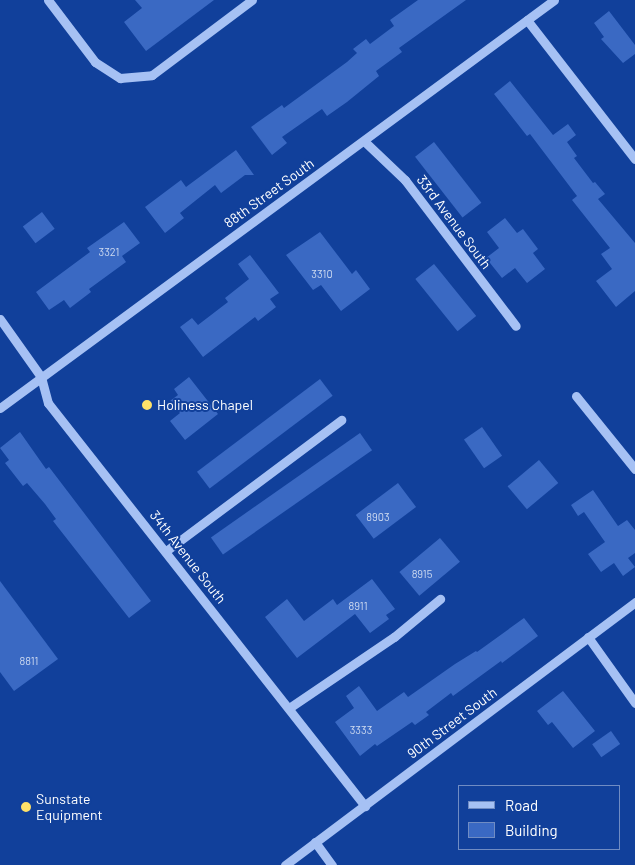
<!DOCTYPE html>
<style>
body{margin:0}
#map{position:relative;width:635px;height:865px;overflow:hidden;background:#11409b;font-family:Barlow,sans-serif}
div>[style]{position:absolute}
.building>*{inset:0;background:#3a69c3;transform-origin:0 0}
.minor>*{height:9px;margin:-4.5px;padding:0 4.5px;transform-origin:4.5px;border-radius:4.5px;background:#a6c1f4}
.dots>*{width:14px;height:14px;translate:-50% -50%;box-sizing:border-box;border:2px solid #11409b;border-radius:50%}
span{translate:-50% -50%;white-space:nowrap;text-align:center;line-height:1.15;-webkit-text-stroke:4px #11409b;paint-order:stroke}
.number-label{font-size:11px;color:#cedaf0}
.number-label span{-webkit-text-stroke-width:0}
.street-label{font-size:14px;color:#fff}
.poi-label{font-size:14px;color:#fff}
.left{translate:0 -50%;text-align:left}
.legend{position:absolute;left:458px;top:785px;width:162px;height:65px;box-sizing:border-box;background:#11409b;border:1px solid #708cc3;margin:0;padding:6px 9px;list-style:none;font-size:15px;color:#fff}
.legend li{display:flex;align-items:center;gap:10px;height:25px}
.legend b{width:25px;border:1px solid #708cc3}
</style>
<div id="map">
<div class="building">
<i style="clip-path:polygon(135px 0,214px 0,146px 51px,124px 22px,142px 8px)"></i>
<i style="clip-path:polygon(418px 0,466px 0,399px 48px,402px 52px,376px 71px,379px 76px,347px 102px,327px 116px,322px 109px,282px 137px,287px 143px,272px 155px,251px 127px,282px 105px,284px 108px,347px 62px,357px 53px,353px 49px,366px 39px,370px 44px,394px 26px,390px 20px)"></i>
<i style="clip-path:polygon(609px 11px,635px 45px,635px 54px,623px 63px,601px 39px,604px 37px,594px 23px)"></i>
<i style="clip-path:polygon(510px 81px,553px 135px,568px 124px,576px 135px,567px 142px,577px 156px,574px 158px,593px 183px,595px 182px,605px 194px,598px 199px,635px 243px,635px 291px,616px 307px,596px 281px,612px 269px,601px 254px,610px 248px,572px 200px,577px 196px,530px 134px,527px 136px,494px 94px)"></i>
<i style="left:434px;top:142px;width:77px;height:24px;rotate:52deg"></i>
<i style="clip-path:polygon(236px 150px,254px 175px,245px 175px,221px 193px,215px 185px,180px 213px,184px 218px,165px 233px,145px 207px,181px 180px,186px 187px)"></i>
<i style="left:42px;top:212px;width:21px;height:24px;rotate:53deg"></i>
<i style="clip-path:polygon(505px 218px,517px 233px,523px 229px,538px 249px,533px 253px,545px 269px,527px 283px,515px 268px,502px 278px,486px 258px,499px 248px,487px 232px)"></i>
<i style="clip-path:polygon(124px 222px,140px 243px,122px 256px,126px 262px,89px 289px,91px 292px,70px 308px,64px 300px,49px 310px,36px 292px,90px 252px,87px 248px)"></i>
<i style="clip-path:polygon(320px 232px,352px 274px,356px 270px,370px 289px,341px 311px,321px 285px,313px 290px,286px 255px)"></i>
<i style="clip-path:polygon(250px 255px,279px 293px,270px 299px,276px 307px,258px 321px,255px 317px,203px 357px,180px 327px,192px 318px,198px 325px,228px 302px,225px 298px,249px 279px,238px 264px)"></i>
<i style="left:434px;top:264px;width:67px;height:24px;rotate:51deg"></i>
<i style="clip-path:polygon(189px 377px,218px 414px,185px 440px,170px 421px,180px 413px,170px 401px,178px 395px,174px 389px)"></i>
<i style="left:320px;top:379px;width:21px;height:154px;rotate:53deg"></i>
<i style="left:482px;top:427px;width:35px;height:22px;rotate:55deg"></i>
<i style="clip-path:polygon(20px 432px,46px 469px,49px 467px,62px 484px,151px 601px,129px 618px,53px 521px,56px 519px,45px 504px,27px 483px,23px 486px,5px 463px,9px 460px,0 448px)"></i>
<i style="left:360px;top:433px;width:21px;height:182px;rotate:55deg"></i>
<i style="left:539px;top:460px;width:30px;height:41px;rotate:50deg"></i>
<i style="left:398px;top:483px;width:30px;height:53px;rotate:53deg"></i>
<i style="clip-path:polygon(593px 490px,618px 526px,627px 520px,635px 530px,635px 553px,628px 558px,635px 567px,623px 576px,614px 563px,601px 572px,588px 554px,605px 542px,584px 512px,578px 516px,571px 505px)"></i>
<i style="left:440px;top:538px;width:31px;height:53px;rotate:50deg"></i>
<i style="clip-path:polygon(372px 579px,395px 609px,386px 615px,389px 619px,370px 633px,355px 614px,297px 658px,265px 617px,287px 599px,304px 621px,333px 599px,337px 605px)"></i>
<i style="clip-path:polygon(0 581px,58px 659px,14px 691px,0 672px)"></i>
<i style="clip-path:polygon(524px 618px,538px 636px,502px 663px,501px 661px,453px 696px,451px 693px,426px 712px,429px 715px,415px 725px,412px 722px,377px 746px,375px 744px,360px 756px,335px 722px,354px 708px,346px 696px,359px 686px,377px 711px,404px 692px,408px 697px,455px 664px,476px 651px,477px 652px)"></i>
<i style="clip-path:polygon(563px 691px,595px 731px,573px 748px,552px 722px,548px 725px,537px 711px)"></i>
<i style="left:611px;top:731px;width:16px;height:23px;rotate:55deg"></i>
</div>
<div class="minor">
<i style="left:48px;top:0;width:78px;rotate:52.8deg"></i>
<i style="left:95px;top:62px;width:30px;rotate:33deg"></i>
<i style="left:120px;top:78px;width:32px;rotate:-5deg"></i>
<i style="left:152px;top:75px;width:125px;rotate:-36.9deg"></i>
<i style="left:527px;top:20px;width:176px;rotate:52.2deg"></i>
<i style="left:364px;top:141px;width:57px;rotate:43.6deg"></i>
<i style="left:405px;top:180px;width:183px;rotate:52.8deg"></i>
<i style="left:0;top:319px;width:71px;rotate:54.7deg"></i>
<i style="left:41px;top:377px;width:27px;rotate:75deg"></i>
<i style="left:48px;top:403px;width:513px;rotate:51.81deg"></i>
<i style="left:576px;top:396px;width:94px;rotate:51.1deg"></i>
<i style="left:0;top:408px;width:688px;rotate:-36.37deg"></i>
<i style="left:166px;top:551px;width:219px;rotate:-36.8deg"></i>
<i style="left:588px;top:637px;width:81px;rotate:54.5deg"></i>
<i style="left:289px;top:708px;width:127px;rotate:-34.1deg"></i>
<i style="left:394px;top:637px;width:60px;rotate:-39.6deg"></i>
<i style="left:315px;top:842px;width:29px;rotate:54deg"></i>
<i style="left:285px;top:865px;width:438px;rotate:-36.9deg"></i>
</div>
<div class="dots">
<i style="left:147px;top:405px;background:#ffe269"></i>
<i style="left:26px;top:807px;background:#ffe269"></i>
</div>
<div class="number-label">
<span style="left:109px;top:252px">3321</span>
<span style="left:322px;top:274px">3310</span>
<span style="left:378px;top:517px">8903</span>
<span style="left:422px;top:574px">8915</span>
<span style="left:358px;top:606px">8911</span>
<span style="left:29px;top:661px">8811</span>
<span style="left:361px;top:730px">3333</span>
</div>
<div class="street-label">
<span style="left:269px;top:193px;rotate:-36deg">88th Street South</span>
<span style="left:454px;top:222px;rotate:53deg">33rd Avenue South</span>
<span style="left:188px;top:557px;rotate:52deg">34th Avenue South</span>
<span style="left:452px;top:723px;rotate:-37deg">90th Street South</span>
</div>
<div class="poi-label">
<span class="left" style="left:157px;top:405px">Holiness Chapel</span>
<span class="left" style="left:36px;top:807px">Sunstate<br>Equipment</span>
</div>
<ul class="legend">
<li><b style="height:6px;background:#a6c1f4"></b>Road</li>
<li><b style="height:14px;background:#3a69c3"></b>Building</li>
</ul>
</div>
